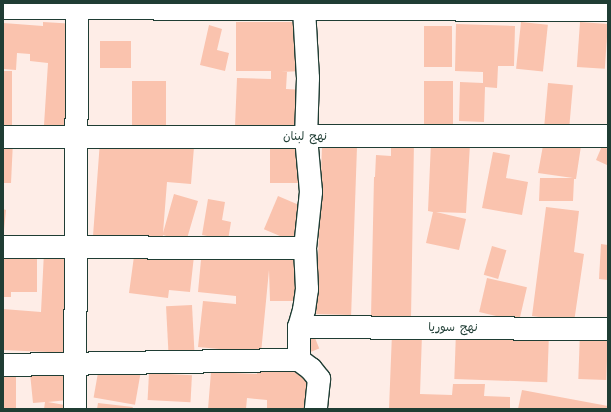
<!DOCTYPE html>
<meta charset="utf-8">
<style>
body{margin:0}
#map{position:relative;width:611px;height:412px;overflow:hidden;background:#feede7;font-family:"Architects Daughter","Playpen Sans Arabic",sans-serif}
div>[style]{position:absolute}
.building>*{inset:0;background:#fac3ae;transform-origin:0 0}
.roads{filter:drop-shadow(1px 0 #1f3d34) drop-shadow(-1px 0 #1f3d34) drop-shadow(0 1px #1f3d34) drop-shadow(0 -1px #1f3d34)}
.street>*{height:22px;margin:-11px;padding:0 11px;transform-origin:11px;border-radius:11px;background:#fff}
span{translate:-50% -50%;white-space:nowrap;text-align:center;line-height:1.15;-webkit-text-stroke:3px #fff;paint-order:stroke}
.street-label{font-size:12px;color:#1f3d34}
.frame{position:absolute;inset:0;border:4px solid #1f3d34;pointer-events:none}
</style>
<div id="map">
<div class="building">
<i style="clip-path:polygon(43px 22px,76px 24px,79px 127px,44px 125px,48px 63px,30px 61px,30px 54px,17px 53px,16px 70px,3px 69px,3px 23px,43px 26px)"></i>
<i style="clip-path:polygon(236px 22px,302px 22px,302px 71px,281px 72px,287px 72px,286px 89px,305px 90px,303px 130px,235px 126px,237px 78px,271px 79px,271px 71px,236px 71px)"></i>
<i style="left:521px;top:22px;width:27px;height:47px;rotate:6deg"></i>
<i style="left:580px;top:22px;width:28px;height:45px;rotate:4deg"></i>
<i style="clip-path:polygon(456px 24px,515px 26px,514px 66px,498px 66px,497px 88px,485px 87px,484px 122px,459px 121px,460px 82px,483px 83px,483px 72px,455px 71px)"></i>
<i style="clip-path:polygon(209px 25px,222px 29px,217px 50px,229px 53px,225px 71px,200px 65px)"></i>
<i style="left:424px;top:26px;width:28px;height:41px"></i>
<i style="left:100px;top:41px;width:31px;height:27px"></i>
<i style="left:3px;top:71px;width:9px;height:55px"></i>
<i style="left:132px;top:81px;width:34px;height:46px"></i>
<i style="left:424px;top:81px;width:29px;height:46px"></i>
<i style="left:548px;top:83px;width:25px;height:45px;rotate:5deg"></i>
<i style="clip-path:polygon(3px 140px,13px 141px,11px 183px,3px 183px)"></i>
<i style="left:303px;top:140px;width:43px;height:33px;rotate:90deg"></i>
<i style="clip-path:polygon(544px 140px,581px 146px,576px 179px,574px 179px,573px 201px,539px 201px,540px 178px,573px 178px,538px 173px)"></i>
<i style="clip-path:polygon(100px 141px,194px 147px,191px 184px,167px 182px,163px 233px,174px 194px,198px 201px,186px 242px,163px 235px,162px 241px,93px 236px)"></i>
<i style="clip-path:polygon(391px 142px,414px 142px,411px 318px,371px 317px,374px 177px,375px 177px,376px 155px,391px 156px)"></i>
<i style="clip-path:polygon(431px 142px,470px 144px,466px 213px,436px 212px,466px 219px,459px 250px,426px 243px,433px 212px,428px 211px)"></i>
<i style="left:322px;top:146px;width:35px;height:168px;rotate:2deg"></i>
<i style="clip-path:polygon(602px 146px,608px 149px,607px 165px,596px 160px)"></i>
<i style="clip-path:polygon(493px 152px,510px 155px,506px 178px,528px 182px,522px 215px,482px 208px)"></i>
<i style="left:278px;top:196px;width:33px;height:36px;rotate:23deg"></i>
<i style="clip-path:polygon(208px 199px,225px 202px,222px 220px,231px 222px,228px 240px,202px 235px)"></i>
<i style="clip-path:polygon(546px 207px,579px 211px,574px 252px,584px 254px,574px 322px,532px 316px)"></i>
<i style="clip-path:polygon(3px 209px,6px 210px,4px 230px,3px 230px)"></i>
<i style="clip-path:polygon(601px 244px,608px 245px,608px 280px,599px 279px)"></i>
<i style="left:492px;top:246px;width:15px;height:30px;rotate:16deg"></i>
<i style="clip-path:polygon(135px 249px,194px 256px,190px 292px,169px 290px,168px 298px,129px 293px)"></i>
<i style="clip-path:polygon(202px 249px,303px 254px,303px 301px,270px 301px,269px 270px,261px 353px,198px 347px,203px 301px,236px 304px,236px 296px,198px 292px)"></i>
<i style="clip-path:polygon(37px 252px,37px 292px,11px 292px,11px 297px,3px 297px,3px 253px)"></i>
<i style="clip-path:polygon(44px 252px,76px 254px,71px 353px,3px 350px,3px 309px,41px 312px)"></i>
<i style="left:487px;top:278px;width:41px;height:35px;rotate:13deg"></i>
<i style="left:192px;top:305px;width:45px;height:26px;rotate:87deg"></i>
<i style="left:311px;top:328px;width:22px;height:11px;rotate:68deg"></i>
<i style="left:456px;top:331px;width:93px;height:48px;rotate:2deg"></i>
<i style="left:580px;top:331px;width:28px;height:48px;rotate:2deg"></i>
<i style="clip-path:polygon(392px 333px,422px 334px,420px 394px,452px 395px,453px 384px,485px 384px,484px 396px,510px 397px,510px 409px,389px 409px)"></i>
<i style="left:99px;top:367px;width:42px;height:31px;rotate:10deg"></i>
<i style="clip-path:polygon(74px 369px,78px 399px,48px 402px,81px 408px,80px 409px,44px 409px,45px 402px,33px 403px,30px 373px)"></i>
<i style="clip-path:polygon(257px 370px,309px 373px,307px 409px,267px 409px,267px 400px,247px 398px,246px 409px,208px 409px,211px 372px,257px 374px)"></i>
<i style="left:149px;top:373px;width:43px;height:27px;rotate:3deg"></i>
<i style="left:3px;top:377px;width:13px;height:32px"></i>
<i style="clip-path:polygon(522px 390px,608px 406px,608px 409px,518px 409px)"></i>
<i style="clip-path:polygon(98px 403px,133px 407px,132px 409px,97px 409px)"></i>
</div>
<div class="roads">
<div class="street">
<i style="left:3px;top:8px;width:605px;rotate:0.19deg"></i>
<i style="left:304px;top:9px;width:69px;rotate:86.7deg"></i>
<i style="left:308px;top:78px;width:59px;rotate:91.9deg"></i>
<i style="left:306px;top:137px;width:55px;rotate:84.8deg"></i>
<i style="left:311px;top:192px;width:56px;rotate:96.1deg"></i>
<i style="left:305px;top:248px;width:41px;rotate:87.2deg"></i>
<i style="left:307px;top:289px;width:21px;rotate:98deg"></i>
<i style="left:304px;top:310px;width:18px;rotate:106deg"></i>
<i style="left:299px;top:327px;width:33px;rotate:90deg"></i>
<i style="left:299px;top:360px;width:15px;rotate:37deg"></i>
<i style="left:311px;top:369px;width:13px;rotate:51deg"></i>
<i style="left:319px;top:379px;width:30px;rotate:96deg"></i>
<i style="left:3px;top:137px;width:605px;rotate:-0.09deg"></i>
<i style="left:3px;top:247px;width:302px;rotate:0.2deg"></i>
<i style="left:299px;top:327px;width:309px;rotate:0.4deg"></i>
<i style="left:3px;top:365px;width:296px;rotate:-1deg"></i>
<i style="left:75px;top:409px;width:400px;rotate:-89.7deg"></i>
</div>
</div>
<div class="street-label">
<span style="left:305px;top:137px">نهج لبنان</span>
<span style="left:453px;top:328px">نهج سوريا</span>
</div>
<div class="frame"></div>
</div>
